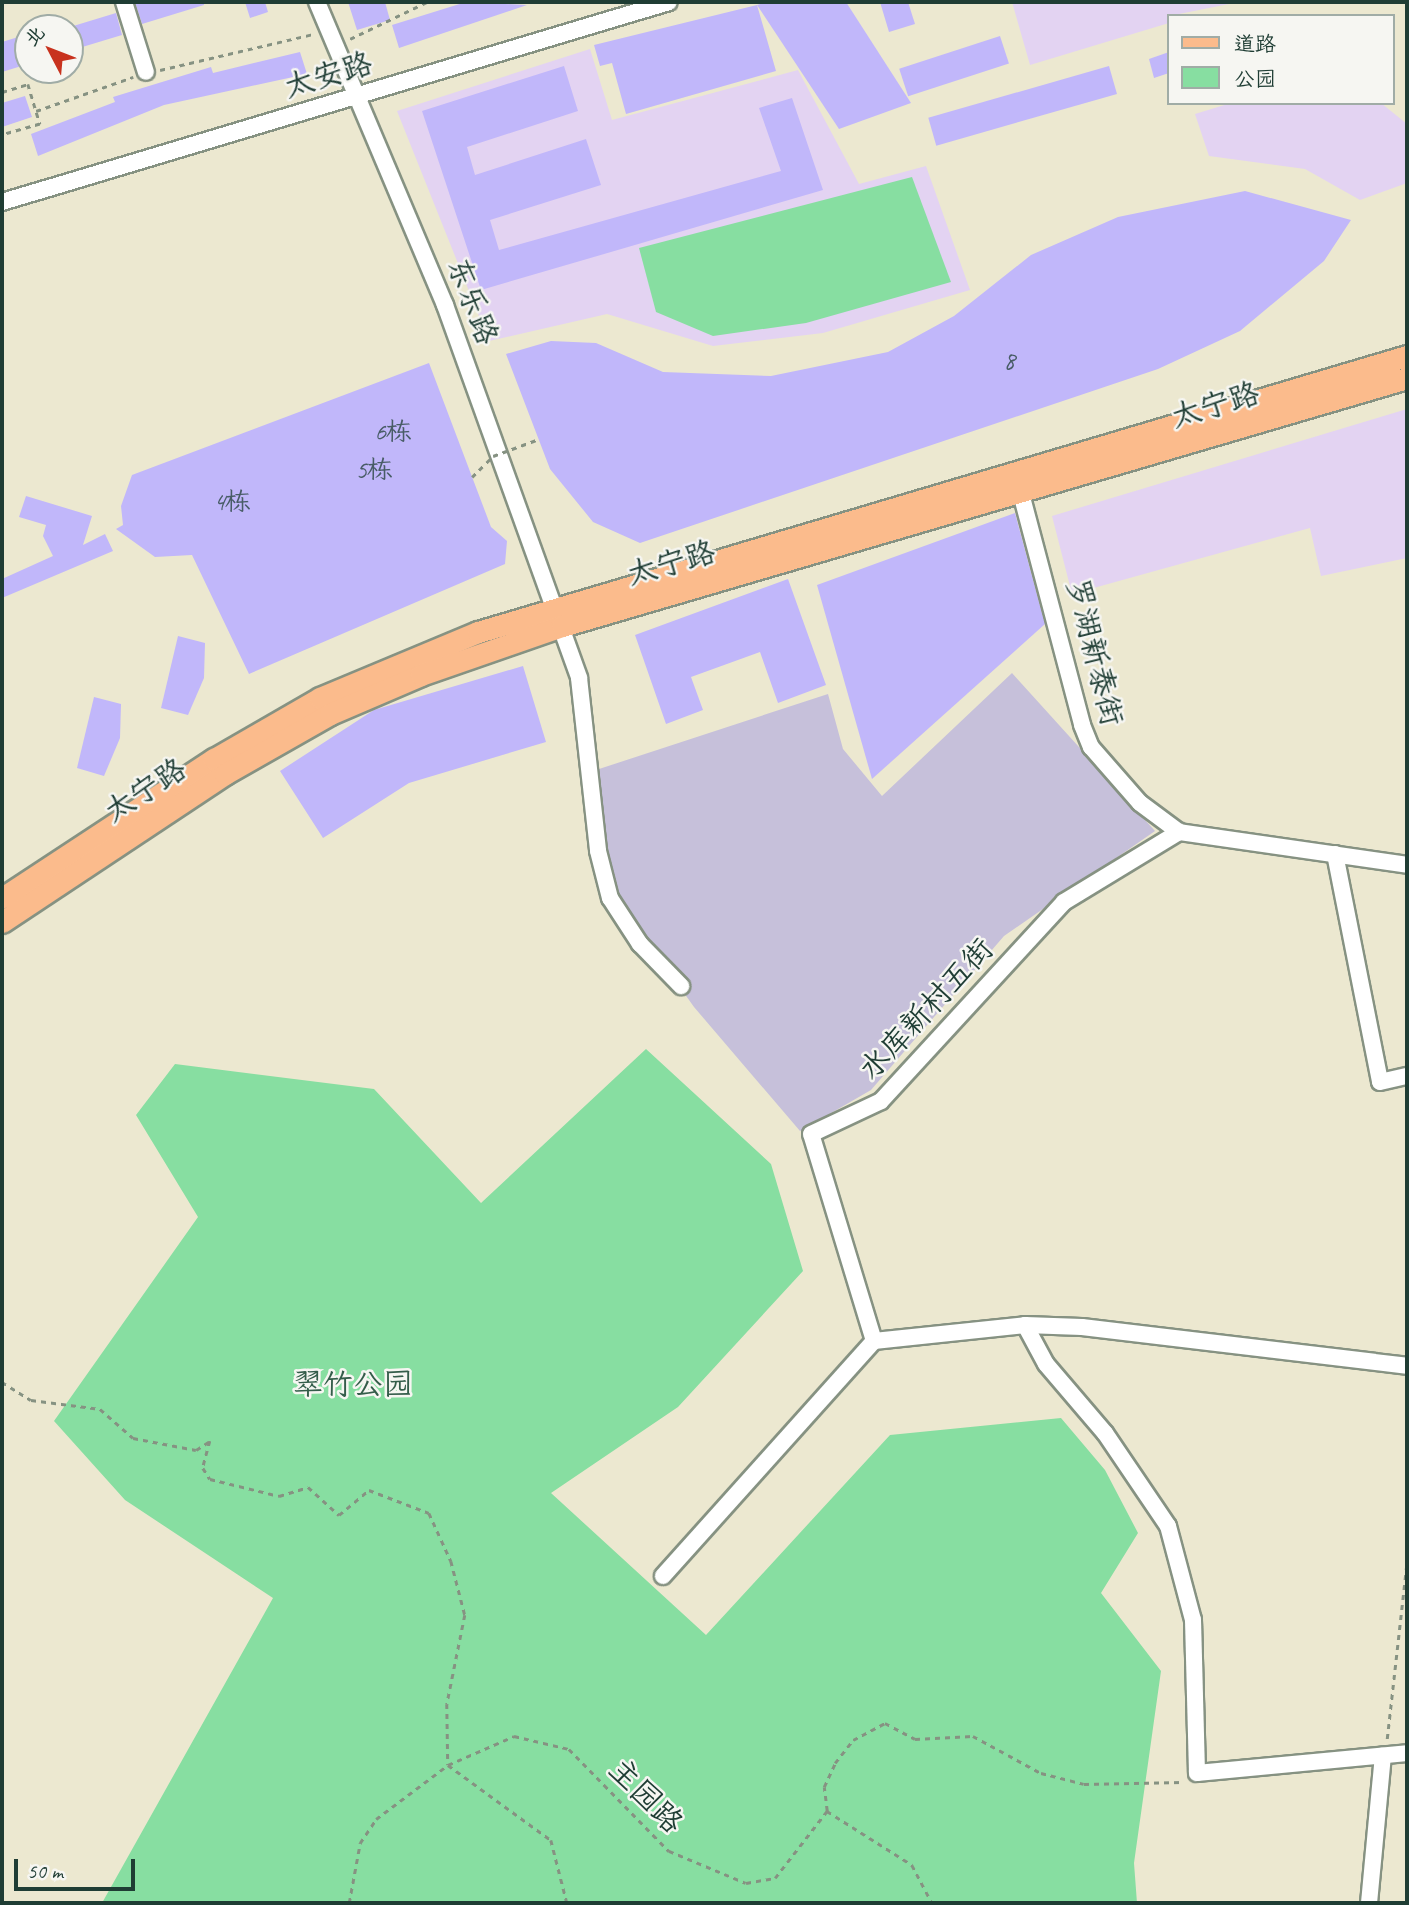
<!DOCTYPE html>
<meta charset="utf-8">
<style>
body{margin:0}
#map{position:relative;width:1409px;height:1905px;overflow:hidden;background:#ece8d0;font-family:Caveat,"LXGW WenKai TC",sans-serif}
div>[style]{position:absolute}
.built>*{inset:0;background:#e3d3f2}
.industrial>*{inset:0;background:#c6c0da}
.green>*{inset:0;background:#87dea1}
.building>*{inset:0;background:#c1b7fa;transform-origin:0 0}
.path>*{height:2.5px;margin-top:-1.25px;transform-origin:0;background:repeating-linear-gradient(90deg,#869282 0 5px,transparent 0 10px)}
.roads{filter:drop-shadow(2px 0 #869282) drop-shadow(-2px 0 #869282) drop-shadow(0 2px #869282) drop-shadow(0 -2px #869282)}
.minor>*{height:16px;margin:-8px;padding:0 8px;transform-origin:8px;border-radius:8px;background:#fff}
.major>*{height:21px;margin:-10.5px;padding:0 10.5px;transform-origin:10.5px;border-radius:10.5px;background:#fbbb8c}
.path-bridge>*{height:2.5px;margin-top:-1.25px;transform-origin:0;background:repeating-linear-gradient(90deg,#869282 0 5px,transparent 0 10px)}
span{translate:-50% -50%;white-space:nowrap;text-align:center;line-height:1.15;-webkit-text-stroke:5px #f6f6f2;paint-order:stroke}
.number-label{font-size:26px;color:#485c66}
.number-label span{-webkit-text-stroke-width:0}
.street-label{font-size:30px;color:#1f3d34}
.park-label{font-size:30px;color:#345d4a}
.frame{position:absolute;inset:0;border:4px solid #1f3d34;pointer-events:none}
.legend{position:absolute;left:1167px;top:14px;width:228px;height:91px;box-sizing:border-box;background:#f6f6f2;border:2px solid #a0aca6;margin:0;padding:9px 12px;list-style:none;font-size:21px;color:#1f3d34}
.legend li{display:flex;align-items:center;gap:14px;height:35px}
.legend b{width:35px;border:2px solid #a0aca6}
.north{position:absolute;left:14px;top:14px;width:70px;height:70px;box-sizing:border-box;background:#f6f6f2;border:2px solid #a0aca6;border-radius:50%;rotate:312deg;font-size:19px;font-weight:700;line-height:28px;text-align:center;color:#1f3d34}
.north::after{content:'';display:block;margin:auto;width:24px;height:32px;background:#c8321e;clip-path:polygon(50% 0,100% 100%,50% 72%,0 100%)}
.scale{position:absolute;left:14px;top:1859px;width:121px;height:32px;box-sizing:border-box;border:4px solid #1f3d34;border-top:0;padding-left:9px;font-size:21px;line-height:24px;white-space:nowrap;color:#1f3d34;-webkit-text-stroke:5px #f6f6f2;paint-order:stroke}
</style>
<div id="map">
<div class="built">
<i style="clip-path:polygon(1012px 2px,1239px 2px,1169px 16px,1169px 23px,1030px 65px)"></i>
<i style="clip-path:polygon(590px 49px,612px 120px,798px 70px,859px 184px,926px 166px,970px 290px,823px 333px,713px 346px,607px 314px,489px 341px,397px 111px)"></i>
<i style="clip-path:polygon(1231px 103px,1381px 103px,1407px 124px,1407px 183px,1360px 200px,1305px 169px,1209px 156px,1195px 114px)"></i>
<i style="clip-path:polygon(1407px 409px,1407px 558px,1321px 576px,1310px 528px,1072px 594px,1052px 516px)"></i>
</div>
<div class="industrial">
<i style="clip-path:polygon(1012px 673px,1155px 831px,1004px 936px,871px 1090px,800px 1131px,694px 1007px,612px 892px,596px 770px,828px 694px,843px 749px,882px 796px)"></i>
</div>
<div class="green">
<i style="clip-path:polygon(912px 177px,951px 282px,806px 323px,713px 336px,656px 312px,639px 248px)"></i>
<i style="clip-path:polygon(646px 1049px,771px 1164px,803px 1271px,678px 1407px,551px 1493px,706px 1635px,890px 1435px,1061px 1418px,1105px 1470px,1138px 1533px,1101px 1593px,1161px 1671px,1134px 1863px,1137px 1903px,102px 1903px,273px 1598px,125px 1500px,54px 1421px,198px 1217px,136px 1115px,175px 1064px,374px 1089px,481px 1203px)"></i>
</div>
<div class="building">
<i style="clip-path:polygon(135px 2px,204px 2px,204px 5px,142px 24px)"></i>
<i style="clip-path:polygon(245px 2px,265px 2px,268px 12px,250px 18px)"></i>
<i style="clip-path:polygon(348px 2px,385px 2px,390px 20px,357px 30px)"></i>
<i style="clip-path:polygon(466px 2px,527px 5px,399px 48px,392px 25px)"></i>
<i style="clip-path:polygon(766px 2px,846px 2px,911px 103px,839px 129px,757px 5px)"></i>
<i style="clip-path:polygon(880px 2px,908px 2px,915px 24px,889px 32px)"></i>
<i style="clip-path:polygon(757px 5px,776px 71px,626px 114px,612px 63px,600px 66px,594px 45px)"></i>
<i style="clip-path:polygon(116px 13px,122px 35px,79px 48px,70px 45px,70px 27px)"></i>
<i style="clip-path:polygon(28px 34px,28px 64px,2px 72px,2px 42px)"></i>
<i style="left:1000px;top:36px;width:29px;height:106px;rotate:72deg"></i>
<i style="clip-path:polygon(300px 52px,307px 74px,164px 105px,38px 156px,31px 134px,115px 102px,113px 97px,211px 67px,213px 73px)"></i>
<i style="clip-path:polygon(1169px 52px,1169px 73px,1154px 78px,1149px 59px)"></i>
<i style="clip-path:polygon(564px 66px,578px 111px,467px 147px,475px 175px,586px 139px,601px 185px,490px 220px,499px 250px,781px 171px,759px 108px,792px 98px,823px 190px,481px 290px,422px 111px)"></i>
<i style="left:1109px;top:66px;width:29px;height:188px;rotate:74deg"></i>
<i style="clip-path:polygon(25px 96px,32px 117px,2px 127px,2px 103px)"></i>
<i style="clip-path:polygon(1245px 191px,1351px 220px,1324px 261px,1240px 331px,1158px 369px,640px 543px,593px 522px,550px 469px,506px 354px,551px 341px,596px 343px,663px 372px,771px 376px,888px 352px,954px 316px,1031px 255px,1118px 217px)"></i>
<i style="clip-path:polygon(429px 363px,491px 527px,507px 541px,505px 564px,249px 674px,192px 555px,155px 557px,116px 529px,123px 525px,121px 506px,132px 475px)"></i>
<i style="clip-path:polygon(26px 496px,92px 516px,83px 545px,105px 534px,113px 551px,2px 598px,2px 579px,53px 556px,43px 536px,46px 525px,19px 517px)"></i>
<i style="clip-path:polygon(1015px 513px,1045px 624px,872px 779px,817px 585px)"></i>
<i style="clip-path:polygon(788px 579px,826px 685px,778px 703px,760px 652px,691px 677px,703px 710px,666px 724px,635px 635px)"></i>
<i style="clip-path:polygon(178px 636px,205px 643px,204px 678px,188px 715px,161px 708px)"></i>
<i style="clip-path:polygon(523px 666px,546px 742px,409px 783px,323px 838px,280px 771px,374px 710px)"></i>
<i style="clip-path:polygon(94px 697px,121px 704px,120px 738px,104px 776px,77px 768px)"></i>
</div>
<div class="path">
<i style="left:350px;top:39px;width:85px;rotate:-25.7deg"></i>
<i style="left:160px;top:70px;width:157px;rotate:-13.2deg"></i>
<i style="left:2px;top:92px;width:27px;rotate:-17deg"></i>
<i style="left:28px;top:84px;width:42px;rotate:73.3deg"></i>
<i style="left:40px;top:124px;width:40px;rotate:164deg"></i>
<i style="left:36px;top:111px;width:103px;rotate:-19.3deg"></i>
<i style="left:2px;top:1382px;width:34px;rotate:32deg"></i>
<i style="left:31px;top:1400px;width:70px;rotate:7.4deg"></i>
<i style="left:100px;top:1409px;width:44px;rotate:41.3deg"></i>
<i style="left:133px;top:1438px;width:64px;rotate:10.8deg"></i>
<i style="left:196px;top:1450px;width:17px;rotate:-33deg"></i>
<i style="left:210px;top:1441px;width:28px;rotate:105deg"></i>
<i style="left:203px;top:1468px;width:13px;rotate:58deg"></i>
<i style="left:210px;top:1479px;width:71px;rotate:13.8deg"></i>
<i style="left:279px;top:1496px;width:30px;rotate:-17deg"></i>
<i style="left:308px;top:1487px;width:42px;rotate:42.1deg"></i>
<i style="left:339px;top:1515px;width:39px;rotate:-40deg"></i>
<i style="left:369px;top:1490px;width:64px;rotate:21deg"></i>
<i style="left:429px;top:1513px;width:53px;rotate:65.4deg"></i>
<i style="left:451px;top:1561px;width:56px;rotate:75.5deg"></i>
<i style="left:465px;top:1615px;width:91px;rotate:101.4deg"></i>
<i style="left:447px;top:1704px;width:61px;rotate:89.1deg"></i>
<i style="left:448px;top:1765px;width:127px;rotate:36.1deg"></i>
<i style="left:551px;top:1840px;width:65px;rotate:75.7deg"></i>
<i style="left:1387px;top:1739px;width:178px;rotate:-83.6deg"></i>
<i style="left:827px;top:1811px;width:24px;rotate:-97deg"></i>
<i style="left:824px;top:1787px;width:26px;rotate:-65deg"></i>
<i style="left:835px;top:1763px;width:29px;rotate:-52deg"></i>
<i style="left:853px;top:1740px;width:36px;rotate:-28deg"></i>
<i style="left:885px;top:1723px;width:34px;rotate:28deg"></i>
<i style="left:915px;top:1739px;width:58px;rotate:-3deg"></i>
<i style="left:973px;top:1736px;width:77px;rotate:28.6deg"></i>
<i style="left:1041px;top:1773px;width:44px;rotate:14.3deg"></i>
<i style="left:1084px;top:1784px;width:99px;rotate:-1.2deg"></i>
<i style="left:349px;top:1903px;width:61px;rotate:-79.6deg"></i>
<i style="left:360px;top:1843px;width:29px;rotate:-56deg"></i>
<i style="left:376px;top:1819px;width:90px;rotate:-36.9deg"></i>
<i style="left:448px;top:1765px;width:72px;rotate:-23.7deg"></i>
<i style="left:514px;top:1736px;width:57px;rotate:13.3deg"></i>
<i style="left:569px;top:1749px;width:143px;rotate:45.6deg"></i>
<i style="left:669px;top:1851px;width:83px;rotate:22.6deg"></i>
<i style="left:746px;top:1883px;width:29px;rotate:-10deg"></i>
<i style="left:775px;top:1878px;width:85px;rotate:-52.2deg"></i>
<i style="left:827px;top:1811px;width:101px;rotate:32.4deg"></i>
<i style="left:912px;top:1865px;width:43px;rotate:62.2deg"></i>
</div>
<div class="roads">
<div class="minor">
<i style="left:124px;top:2px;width:73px;rotate:72.6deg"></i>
<i style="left:317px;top:2px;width:329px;rotate:67.1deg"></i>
<i style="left:445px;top:305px;width:396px;rotate:70.2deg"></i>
<i style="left:579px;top:678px;width:174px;rotate:83.7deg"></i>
<i style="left:598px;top:851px;width:49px;rotate:75.7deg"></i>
<i style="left:610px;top:898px;width:55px;rotate:56.9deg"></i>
<i style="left:640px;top:944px;width:59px;rotate:45.7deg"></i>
<i style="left:2px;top:202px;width:696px;rotate:-16.69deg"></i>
<i style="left:1018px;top:482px;width:251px;rotate:75.2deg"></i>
<i style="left:1082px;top:725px;width:24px;rotate:68deg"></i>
<i style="left:1091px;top:747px;width:74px;rotate:48.8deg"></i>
<i style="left:1140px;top:803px;width:49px;rotate:36.6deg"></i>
<i style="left:1179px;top:832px;width:230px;rotate:8.2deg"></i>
<i style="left:1335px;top:854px;width:232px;rotate:78.8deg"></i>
<i style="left:1380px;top:1082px;width:28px;rotate:-13deg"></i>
<i style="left:1025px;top:1325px;width:44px;rotate:61.7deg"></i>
<i style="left:1046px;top:1364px;width:91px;rotate:49.5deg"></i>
<i style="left:1105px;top:1433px;width:112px;rotate:55.9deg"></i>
<i style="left:1168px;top:1526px;width:97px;rotate:75.1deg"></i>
<i style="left:1193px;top:1620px;width:153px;rotate:88.5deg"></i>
<i style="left:1197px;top:1773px;width:211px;rotate:-5.4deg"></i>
<i style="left:874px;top:1341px;width:216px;rotate:-106.9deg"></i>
<i style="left:811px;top:1134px;width:77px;rotate:-25.2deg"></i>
<i style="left:881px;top:1101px;width:270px;rotate:-47.4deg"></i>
<i style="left:1064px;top:902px;width:135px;rotate:-31.3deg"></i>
<i style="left:663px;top:1576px;width:316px;rotate:-48.1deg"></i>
<i style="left:874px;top:1341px;width:152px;rotate:-6deg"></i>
<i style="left:1025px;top:1325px;width:57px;rotate:2deg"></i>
<i style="left:1082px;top:1327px;width:327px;rotate:6.8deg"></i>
<i style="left:1369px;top:1903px;width:148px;rotate:-84.6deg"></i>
</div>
<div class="major">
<i style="left:2px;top:898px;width:254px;rotate:-33.3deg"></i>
<i style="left:214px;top:759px;width:122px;rotate:-29.9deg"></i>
<i style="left:320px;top:698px;width:171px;rotate:-22.7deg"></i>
<i style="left:478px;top:632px;width:969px;rotate:-16.55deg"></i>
<i style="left:2px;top:922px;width:268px;rotate:-33.6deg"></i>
<i style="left:225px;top:774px;width:121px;rotate:-29.7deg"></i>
<i style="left:330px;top:714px;width:99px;rotate:-23.2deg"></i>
<i style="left:421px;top:675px;width:149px;rotate:-19.2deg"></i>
<i style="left:562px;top:626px;width:881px;rotate:-16.36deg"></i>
</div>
</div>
<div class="path-bridge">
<i style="left:472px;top:477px;width:30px;rotate:-45deg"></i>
<i style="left:493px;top:456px;width:49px;rotate:-20.3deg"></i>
</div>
<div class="number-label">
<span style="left:1009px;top:361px">8</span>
<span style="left:393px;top:432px">6栋</span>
<span style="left:374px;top:470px">5栋</span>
<span style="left:232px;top:502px">4栋</span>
</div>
<div class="street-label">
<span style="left:328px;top:75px;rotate:-17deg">太安路</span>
<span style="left:473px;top:301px;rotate:69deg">东乐路</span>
<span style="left:1215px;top:405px;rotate:-17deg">太宁路</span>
<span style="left:671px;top:563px;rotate:-16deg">太宁路</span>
<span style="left:1095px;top:652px;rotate:76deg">罗湖新泰街</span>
<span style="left:145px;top:790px;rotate:-33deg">太宁路</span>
<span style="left:926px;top:1009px;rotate:-47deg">水库新村五街</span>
<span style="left:646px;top:1796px;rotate:45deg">主园路</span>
</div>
<div class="park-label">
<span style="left:353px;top:1384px">翠竹公园</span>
</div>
<div class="frame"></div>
<ul class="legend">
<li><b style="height:9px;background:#fbbb8c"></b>道路</li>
<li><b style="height:19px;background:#87dea1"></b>公园</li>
</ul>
<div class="north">北</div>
<div class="scale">50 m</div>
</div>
